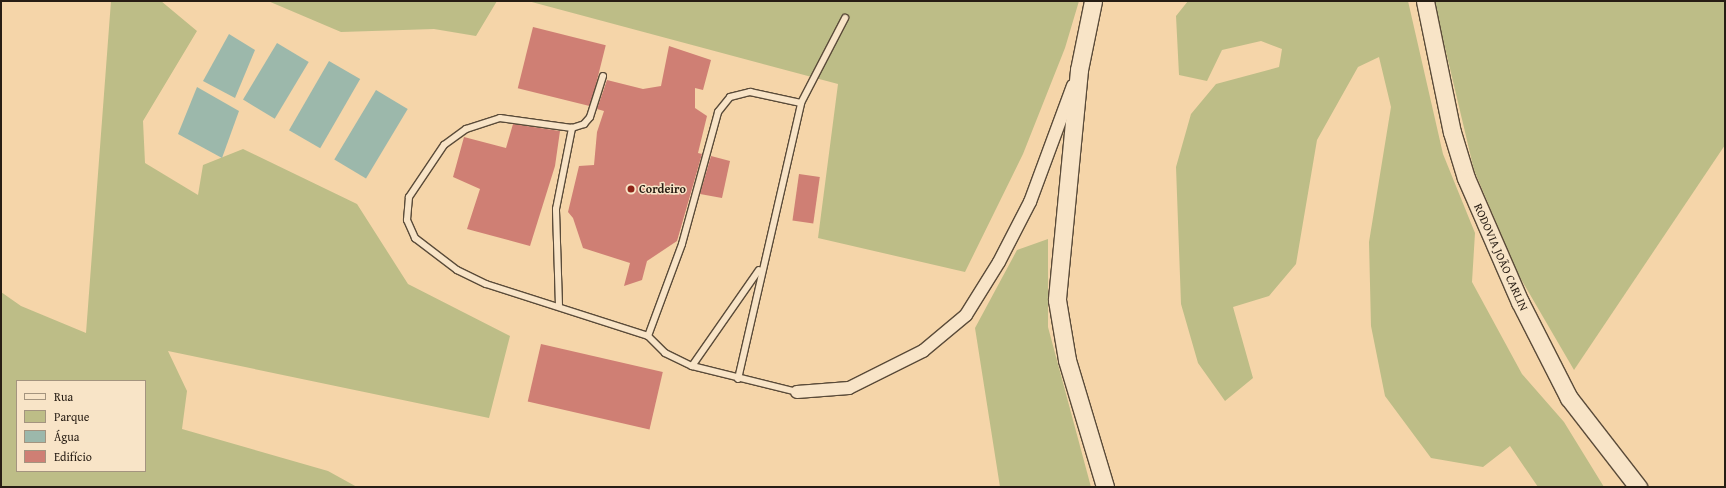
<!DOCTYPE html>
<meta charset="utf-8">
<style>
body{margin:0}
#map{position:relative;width:1726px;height:488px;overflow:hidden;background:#f5d5a9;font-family:"Gentium Book Plus",serif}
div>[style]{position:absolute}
.green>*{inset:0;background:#bdbd87}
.water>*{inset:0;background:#9cb8ab;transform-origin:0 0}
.building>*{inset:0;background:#cf7f74;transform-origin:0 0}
.roads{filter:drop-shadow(1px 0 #5a4b39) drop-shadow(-1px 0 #5a4b39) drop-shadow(0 1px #5a4b39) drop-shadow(0 -1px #5a4b39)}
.lane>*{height:6px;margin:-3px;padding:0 3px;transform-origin:3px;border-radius:3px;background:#f8e4c7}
.street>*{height:12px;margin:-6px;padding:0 6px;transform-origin:6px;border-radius:6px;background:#f8e4c7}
.secondary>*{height:17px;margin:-8.5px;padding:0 8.5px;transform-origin:8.5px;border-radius:8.5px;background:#f8e4c7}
.dots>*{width:11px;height:11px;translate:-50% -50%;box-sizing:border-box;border:2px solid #f8e4c7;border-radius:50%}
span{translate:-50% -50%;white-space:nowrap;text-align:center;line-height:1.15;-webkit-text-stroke:3px #f8e4c7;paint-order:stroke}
.poi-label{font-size:12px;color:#271d14;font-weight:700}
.left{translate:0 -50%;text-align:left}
.street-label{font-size:12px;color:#271d14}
.frame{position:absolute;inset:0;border:2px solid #271d14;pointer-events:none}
.legend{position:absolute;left:16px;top:380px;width:130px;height:92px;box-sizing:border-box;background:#f8e4c7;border:1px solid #a4947f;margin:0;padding:5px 7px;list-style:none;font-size:12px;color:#271d14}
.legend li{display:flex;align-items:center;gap:8px;height:20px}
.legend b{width:20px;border:1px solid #a4947f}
</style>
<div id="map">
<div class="green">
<i style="clip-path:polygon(evenodd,111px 1px,161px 1px,197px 31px,143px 121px,145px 163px,198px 195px,203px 165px,243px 149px,357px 204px,408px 284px,510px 336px,489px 418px,168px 351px,187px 391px,182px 429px,328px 471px,357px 487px,1px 487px,1px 292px,21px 306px,86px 333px,111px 1px,17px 381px,145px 381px,145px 471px,17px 471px,17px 381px)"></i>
<i style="clip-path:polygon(268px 1px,497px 1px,476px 36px,434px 29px,341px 32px)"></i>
<i style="clip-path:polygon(528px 1px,1079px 1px,1065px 48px,1023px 154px,965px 272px,818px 238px,838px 84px)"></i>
<i style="clip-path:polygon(1188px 1px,1408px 1px,1443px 154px,1475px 233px,1472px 282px,1522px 374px,1564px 422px,1604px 487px,1538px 487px,1510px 446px,1483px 467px,1431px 458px,1385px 396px,1371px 326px,1369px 242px,1391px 107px,1379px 57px,1358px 67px,1317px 140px,1296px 264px,1269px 296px,1233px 307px,1253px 378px,1225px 401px,1198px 363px,1181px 304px,1176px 167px,1191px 114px,1216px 84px,1279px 67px,1282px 49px,1261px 41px,1222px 50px,1207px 81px,1179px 75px,1176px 16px)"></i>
<i style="clip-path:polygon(1434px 1px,1725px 1px,1725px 145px,1574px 370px,1518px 274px,1474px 170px)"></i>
<i style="clip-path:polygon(1048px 239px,1048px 327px,1091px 487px,1000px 487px,975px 328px,1017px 250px)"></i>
</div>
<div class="water">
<i style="clip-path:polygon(229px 34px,255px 50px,235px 98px,203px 81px)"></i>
<i style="left:277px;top:43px;width:37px;height:66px;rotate:31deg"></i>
<i style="left:329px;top:61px;width:36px;height:80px;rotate:30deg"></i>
<i style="clip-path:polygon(197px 87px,239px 111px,222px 158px,178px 134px)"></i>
<i style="left:376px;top:90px;width:37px;height:81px;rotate:31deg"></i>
</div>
<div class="building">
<i style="left:533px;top:27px;width:75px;height:63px;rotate:14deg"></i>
<i style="clip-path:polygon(669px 46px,711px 60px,703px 90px,695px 88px,695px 108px,707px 116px,698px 153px,702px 154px,677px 241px,647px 261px,642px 280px,624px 286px,630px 263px,583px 248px,573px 218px,568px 212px,579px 166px,594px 165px,597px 132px,604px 111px,597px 109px,607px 80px,643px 89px,661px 86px)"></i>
<i style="clip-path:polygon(513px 124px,560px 131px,555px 166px,530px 246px,467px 229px,480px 189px,453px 177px,464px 137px,506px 148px)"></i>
<i style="clip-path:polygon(711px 156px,730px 161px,722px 198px,700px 194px)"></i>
<i style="left:799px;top:174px;width:21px;height:47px;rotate:8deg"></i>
<i style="left:541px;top:344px;width:125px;height:59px;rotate:13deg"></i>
</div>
<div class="roads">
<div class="lane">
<i style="left:572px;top:128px;width:73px;rotate:-172.1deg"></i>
<i style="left:500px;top:118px;width:36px;rotate:162deg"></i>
<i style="left:466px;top:129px;width:27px;rotate:144deg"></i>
<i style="left:444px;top:145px;width:63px;rotate:123.9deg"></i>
<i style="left:409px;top:197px;width:23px;rotate:95deg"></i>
<i style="left:407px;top:220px;width:20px;rotate:66deg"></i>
<i style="left:415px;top:238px;width:53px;rotate:37.3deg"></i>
<i style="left:457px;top:270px;width:32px;rotate:26deg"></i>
<i style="left:486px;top:284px;width:170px;rotate:17.8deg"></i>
<i style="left:648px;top:336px;width:24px;rotate:45deg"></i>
<i style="left:665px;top:353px;width:30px;rotate:26deg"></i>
<i style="left:692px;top:366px;width:108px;rotate:13.9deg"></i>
<i style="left:559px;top:306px;width:97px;rotate:-91.8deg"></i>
<i style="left:556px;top:209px;width:83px;rotate:-78.8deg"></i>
<i style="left:572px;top:128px;width:13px;rotate:-18deg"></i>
<i style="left:584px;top:124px;width:9px;rotate:-49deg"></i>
<i style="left:590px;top:117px;width:43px;rotate:-72.4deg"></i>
<i style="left:648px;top:336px;width:98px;rotate:-69.7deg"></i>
<i style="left:682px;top:244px;width:137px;rotate:-74.7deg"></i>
<i style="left:718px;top:112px;width:19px;rotate:-51deg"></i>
<i style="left:730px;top:97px;width:21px;rotate:-14deg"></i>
<i style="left:750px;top:92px;width:52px;rotate:12.2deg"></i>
<i style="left:692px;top:366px;width:117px;rotate:-55.1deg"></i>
<i style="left:738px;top:379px;width:283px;rotate:-77.1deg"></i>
<i style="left:801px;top:103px;width:96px;rotate:-62.6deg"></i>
</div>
<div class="street">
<i style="left:797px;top:392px;width:52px;rotate:-4.4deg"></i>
<i style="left:849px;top:388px;width:83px;rotate:-26.6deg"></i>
<i style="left:923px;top:351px;width:56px;rotate:-39.9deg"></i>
<i style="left:966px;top:315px;width:62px;rotate:-58.1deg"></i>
<i style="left:999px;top:262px;width:68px;rotate:-62.7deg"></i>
<i style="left:1030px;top:202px;width:124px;rotate:-69.7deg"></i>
</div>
<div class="secondary">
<i style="left:1093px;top:1px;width:70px;rotate:101.5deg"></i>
<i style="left:1079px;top:70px;width:231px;rotate:95.5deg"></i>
<i style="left:1057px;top:300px;width:61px;rotate:80.5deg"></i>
<i style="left:1067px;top:360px;width:133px;rotate:73.3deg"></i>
<i style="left:1425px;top:1px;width:134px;rotate:78.4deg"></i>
<i style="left:1452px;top:132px;width:48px;rotate:73.1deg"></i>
<i style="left:1466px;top:178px;width:135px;rotate:66.5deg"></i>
<i style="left:1520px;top:302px;width:108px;rotate:63deg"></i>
<i style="left:1569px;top:398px;width:113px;rotate:52.2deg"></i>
</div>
</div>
<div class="dots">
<i style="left:631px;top:189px;background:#8f2418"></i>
</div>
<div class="poi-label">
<span class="left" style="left:639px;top:189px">Cordeiro</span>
</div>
<div class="street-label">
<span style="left:1501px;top:257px;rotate:66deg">RODOVIA JOÃO CARLIN</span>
</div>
<div class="frame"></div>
<ul class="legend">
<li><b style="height:5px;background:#f8e4c7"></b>Rua</li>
<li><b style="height:11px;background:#bdbd87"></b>Parque</li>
<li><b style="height:11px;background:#9cb8ab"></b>Água</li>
<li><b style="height:11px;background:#cf7f74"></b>Edifício</li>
</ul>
</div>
